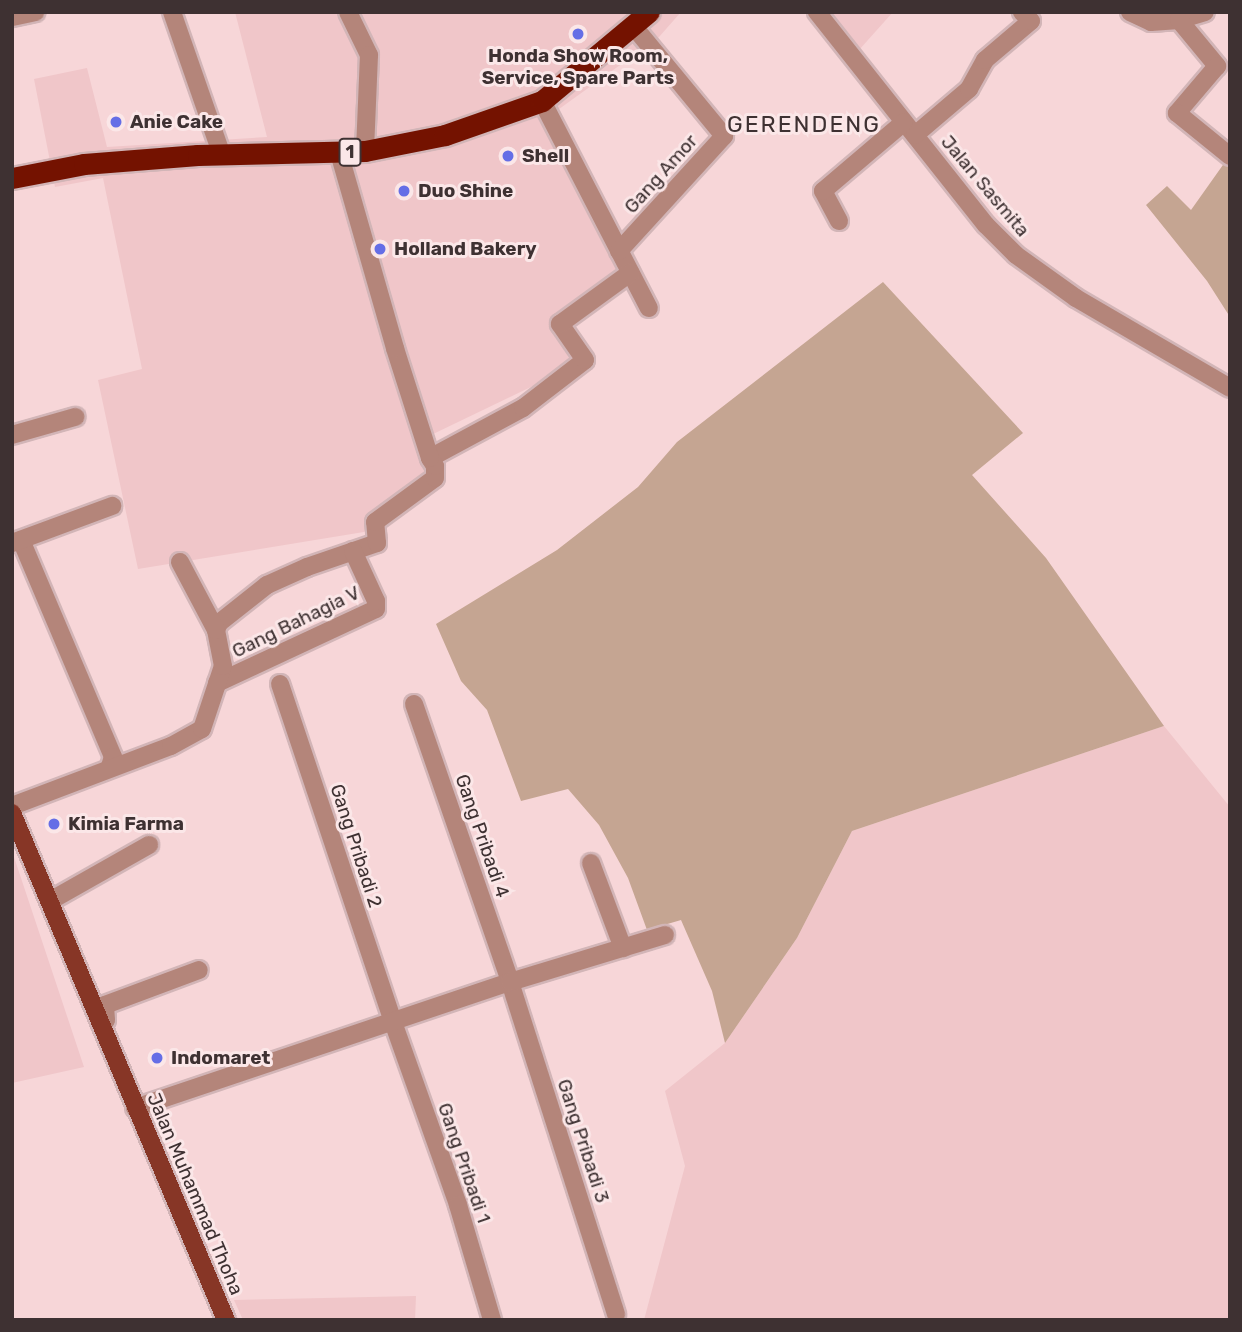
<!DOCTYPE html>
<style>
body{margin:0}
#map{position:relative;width:1242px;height:1332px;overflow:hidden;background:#f7d6d8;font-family:Rubik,sans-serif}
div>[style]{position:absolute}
.built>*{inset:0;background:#f0c6c9}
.green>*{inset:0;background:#c5a592}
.roads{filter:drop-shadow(2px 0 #d2b5b7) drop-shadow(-2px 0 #d2b5b7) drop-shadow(0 2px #d2b5b7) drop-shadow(0 -2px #d2b5b7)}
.minor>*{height:18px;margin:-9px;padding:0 9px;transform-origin:9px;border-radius:9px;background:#b4857a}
.major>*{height:18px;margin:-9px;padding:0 9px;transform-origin:9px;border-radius:9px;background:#873626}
.highway>*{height:21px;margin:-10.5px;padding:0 10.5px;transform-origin:10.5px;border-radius:10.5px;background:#741200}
.dots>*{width:19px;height:19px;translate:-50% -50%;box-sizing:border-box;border:4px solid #fbe7e8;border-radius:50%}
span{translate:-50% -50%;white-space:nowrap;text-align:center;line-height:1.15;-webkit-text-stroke:6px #fbe7e8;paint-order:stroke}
.shield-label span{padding:2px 5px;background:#fbe7e8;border:2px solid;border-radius:5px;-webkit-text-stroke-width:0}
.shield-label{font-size:18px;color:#3e3132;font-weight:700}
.poi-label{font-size:19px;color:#3e3132;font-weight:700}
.left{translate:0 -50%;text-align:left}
.street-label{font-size:19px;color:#3e3132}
.quarter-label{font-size:23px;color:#3e3132;letter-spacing:2px}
.frame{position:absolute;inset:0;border:14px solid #3e3132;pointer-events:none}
</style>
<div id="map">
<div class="built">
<i style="clip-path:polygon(235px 12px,681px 12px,659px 37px,548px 117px,628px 271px,556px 318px,581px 359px,545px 394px,535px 385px,429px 436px,442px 482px,376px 530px,138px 569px,98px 380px,142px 369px,103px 178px,55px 187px,34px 79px,87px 68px,107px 147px,267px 137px)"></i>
<i style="clip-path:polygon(825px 12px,893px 12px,859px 50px)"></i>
<i style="clip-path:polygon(1164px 726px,1230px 807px,1230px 1320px,644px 1320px,685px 1166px,665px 1091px,725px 1043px,797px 938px,852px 831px)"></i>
<i style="clip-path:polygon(12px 851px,84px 1067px,12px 1083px)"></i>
<i style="clip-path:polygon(416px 1296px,415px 1320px,243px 1320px,234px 1300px)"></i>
</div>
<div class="green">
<i style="clip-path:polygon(1230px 155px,1230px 317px,1207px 281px,1146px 205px,1167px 186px,1191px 210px)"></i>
<i style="clip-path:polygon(883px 282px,1023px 433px,972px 475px,1046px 558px,1164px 726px,852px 831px,797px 938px,725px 1043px,712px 991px,681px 920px,647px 930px,628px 878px,599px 825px,568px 789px,521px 801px,487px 710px,461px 681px,436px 624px,557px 550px,638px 487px,677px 442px)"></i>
</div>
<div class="roads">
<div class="minor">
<i style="left:172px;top:12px;width:149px;rotate:70.8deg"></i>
<i style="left:348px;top:12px;width:48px;rotate:64deg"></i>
<i style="left:369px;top:55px;width:96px;rotate:92.4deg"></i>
<i style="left:817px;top:12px;width:272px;rotate:51.6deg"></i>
<i style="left:986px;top:225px;width:42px;rotate:45deg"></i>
<i style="left:1016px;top:255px;width:74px;rotate:35.6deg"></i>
<i style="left:1076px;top:298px;width:178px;rotate:30.3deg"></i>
<i style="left:1130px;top:12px;width:23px;rotate:25deg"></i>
<i style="left:1151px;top:22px;width:28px;rotate:-4deg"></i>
<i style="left:1179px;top:20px;width:27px;rotate:-17deg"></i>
<i style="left:12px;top:17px;width:24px;rotate:-12deg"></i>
<i style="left:1179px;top:20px;width:60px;rotate:50.4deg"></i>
<i style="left:1217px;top:66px;width:62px;rotate:130.4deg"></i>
<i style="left:1177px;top:113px;width:68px;rotate:39.1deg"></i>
<i style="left:542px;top:101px;width:233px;rotate:62.7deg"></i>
<i style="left:915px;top:135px;width:71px;rotate:-40.4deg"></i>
<i style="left:969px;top:89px;width:33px;rotate:-61deg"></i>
<i style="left:985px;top:60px;width:60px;rotate:-40.3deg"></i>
<i style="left:1031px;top:21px;width:13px;rotate:-135deg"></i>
<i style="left:839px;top:221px;width:34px;rotate:-118deg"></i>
<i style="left:823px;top:191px;width:106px;rotate:-40.4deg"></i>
<i style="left:619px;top:251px;width:156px;rotate:-47.6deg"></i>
<i style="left:724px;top:136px;width:141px;rotate:-129.5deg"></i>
<i style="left:12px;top:435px;width:66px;rotate:-15.9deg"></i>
<i style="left:430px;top:458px;width:106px;rotate:-28.3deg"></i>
<i style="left:523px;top:408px;width:78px;rotate:-37.7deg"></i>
<i style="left:585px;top:360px;width:44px;rotate:-124.8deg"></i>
<i style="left:560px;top:324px;width:87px;rotate:-36.1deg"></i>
<i style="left:21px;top:540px;width:236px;rotate:67deg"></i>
<i style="left:113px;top:757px;width:9px;rotate:108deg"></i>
<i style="left:12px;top:543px;width:107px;rotate:-20.3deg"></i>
<i style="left:216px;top:630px;width:8px;rotate:-67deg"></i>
<i style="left:219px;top:623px;width:61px;rotate:-38.4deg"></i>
<i style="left:267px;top:585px;width:44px;rotate:-24.2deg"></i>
<i style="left:307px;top:567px;width:74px;rotate:-18.9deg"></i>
<i style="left:377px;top:543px;width:21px;rotate:-95deg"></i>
<i style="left:375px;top:522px;width:74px;rotate:-36.3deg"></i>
<i style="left:435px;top:478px;width:12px;rotate:-90deg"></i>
<i style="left:435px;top:466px;width:9px;rotate:-122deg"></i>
<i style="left:430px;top:458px;width:115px;rotate:-107.7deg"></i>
<i style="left:395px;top:348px;width:203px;rotate:-106deg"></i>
<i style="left:217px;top:683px;width:175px;rotate:-25deg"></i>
<i style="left:376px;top:609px;width:8px;rotate:-90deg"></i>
<i style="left:376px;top:601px;width:55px;rotate:-114.7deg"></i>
<i style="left:280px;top:684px;width:356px;rotate:71.5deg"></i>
<i style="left:393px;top:1022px;width:194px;rotate:70.4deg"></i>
<i style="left:458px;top:1205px;width:120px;rotate:73.5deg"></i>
<i style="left:414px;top:704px;width:294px;rotate:70.9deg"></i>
<i style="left:510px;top:982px;width:349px;rotate:72.3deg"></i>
<i style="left:12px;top:806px;width:170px;rotate:-20.7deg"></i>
<i style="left:171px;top:746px;width:35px;rotate:-29deg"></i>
<i style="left:202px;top:729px;width:66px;rotate:-71.6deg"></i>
<i style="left:223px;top:666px;width:37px;rotate:-101deg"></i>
<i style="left:216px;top:630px;width:77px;rotate:-117.9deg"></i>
<i style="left:591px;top:863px;width:91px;rotate:69.4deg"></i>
<i style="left:50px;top:901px;width:114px;rotate:-29.5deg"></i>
<i style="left:101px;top:1024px;width:6px;rotate:-39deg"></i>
<i style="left:106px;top:1020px;width:15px;rotate:-94deg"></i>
<i style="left:105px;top:1005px;width:100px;rotate:-20.4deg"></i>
<i style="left:135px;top:1108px;width:396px;rotate:-18.6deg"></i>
<i style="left:510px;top:982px;width:162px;rotate:-16.9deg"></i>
</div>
<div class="major">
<i style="left:12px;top:813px;width:550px;rotate:67.12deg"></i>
</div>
<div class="highway">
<i style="left:12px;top:178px;width:73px;rotate:-11deg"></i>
<i style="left:84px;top:164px;width:114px;rotate:-4.5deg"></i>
<i style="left:198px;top:155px;width:167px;rotate:-1.4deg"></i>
<i style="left:365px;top:151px;width:82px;rotate:-11.3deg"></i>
<i style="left:445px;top:135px;width:103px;rotate:-19.3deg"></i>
<i style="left:542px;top:101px;width:139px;rotate:-39.8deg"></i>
</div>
</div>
<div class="dots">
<i style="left:578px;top:34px;background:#656ee6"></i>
<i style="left:116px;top:122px;background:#656ee6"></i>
<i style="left:508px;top:156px;background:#656ee6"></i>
<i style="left:404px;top:191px;background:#656ee6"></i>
<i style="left:380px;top:249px;background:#656ee6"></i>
<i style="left:54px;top:824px;background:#656ee6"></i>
<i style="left:157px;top:1058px;background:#656ee6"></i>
</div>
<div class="shield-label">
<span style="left:350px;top:152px">1</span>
</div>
<div class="poi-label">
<span style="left:578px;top:67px">Honda Show Room,<br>Service, Spare Parts</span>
<span class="left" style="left:130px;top:122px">Anie Cake</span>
<span class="left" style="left:522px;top:156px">Shell</span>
<span class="left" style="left:418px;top:191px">Duo Shine</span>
<span class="left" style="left:394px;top:249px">Holland Bakery</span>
<span class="left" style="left:68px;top:824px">Kimia Farma</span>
<span class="left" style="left:171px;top:1058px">Indomaret</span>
</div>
<div class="street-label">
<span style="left:661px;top:174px;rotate:-48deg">Gang Amor</span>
<span style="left:985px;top:186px;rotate:50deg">Jalan Sasmita</span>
<span style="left:296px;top:622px;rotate:-26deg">Gang Bahagia V</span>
<span style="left:482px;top:836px;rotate:71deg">Gang Pribadi 4</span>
<span style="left:356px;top:846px;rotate:72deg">Gang Pribadi 2</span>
<span style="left:583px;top:1141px;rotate:72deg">Gang Pribadi 3</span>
<span style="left:464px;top:1163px;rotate:71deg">Gang Pribadi 1</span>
<span style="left:195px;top:1194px;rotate:67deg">Jalan Muhammad Thoha</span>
</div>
<div class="quarter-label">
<span style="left:804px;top:124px">GERENDENG</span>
</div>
<div class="frame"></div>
</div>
